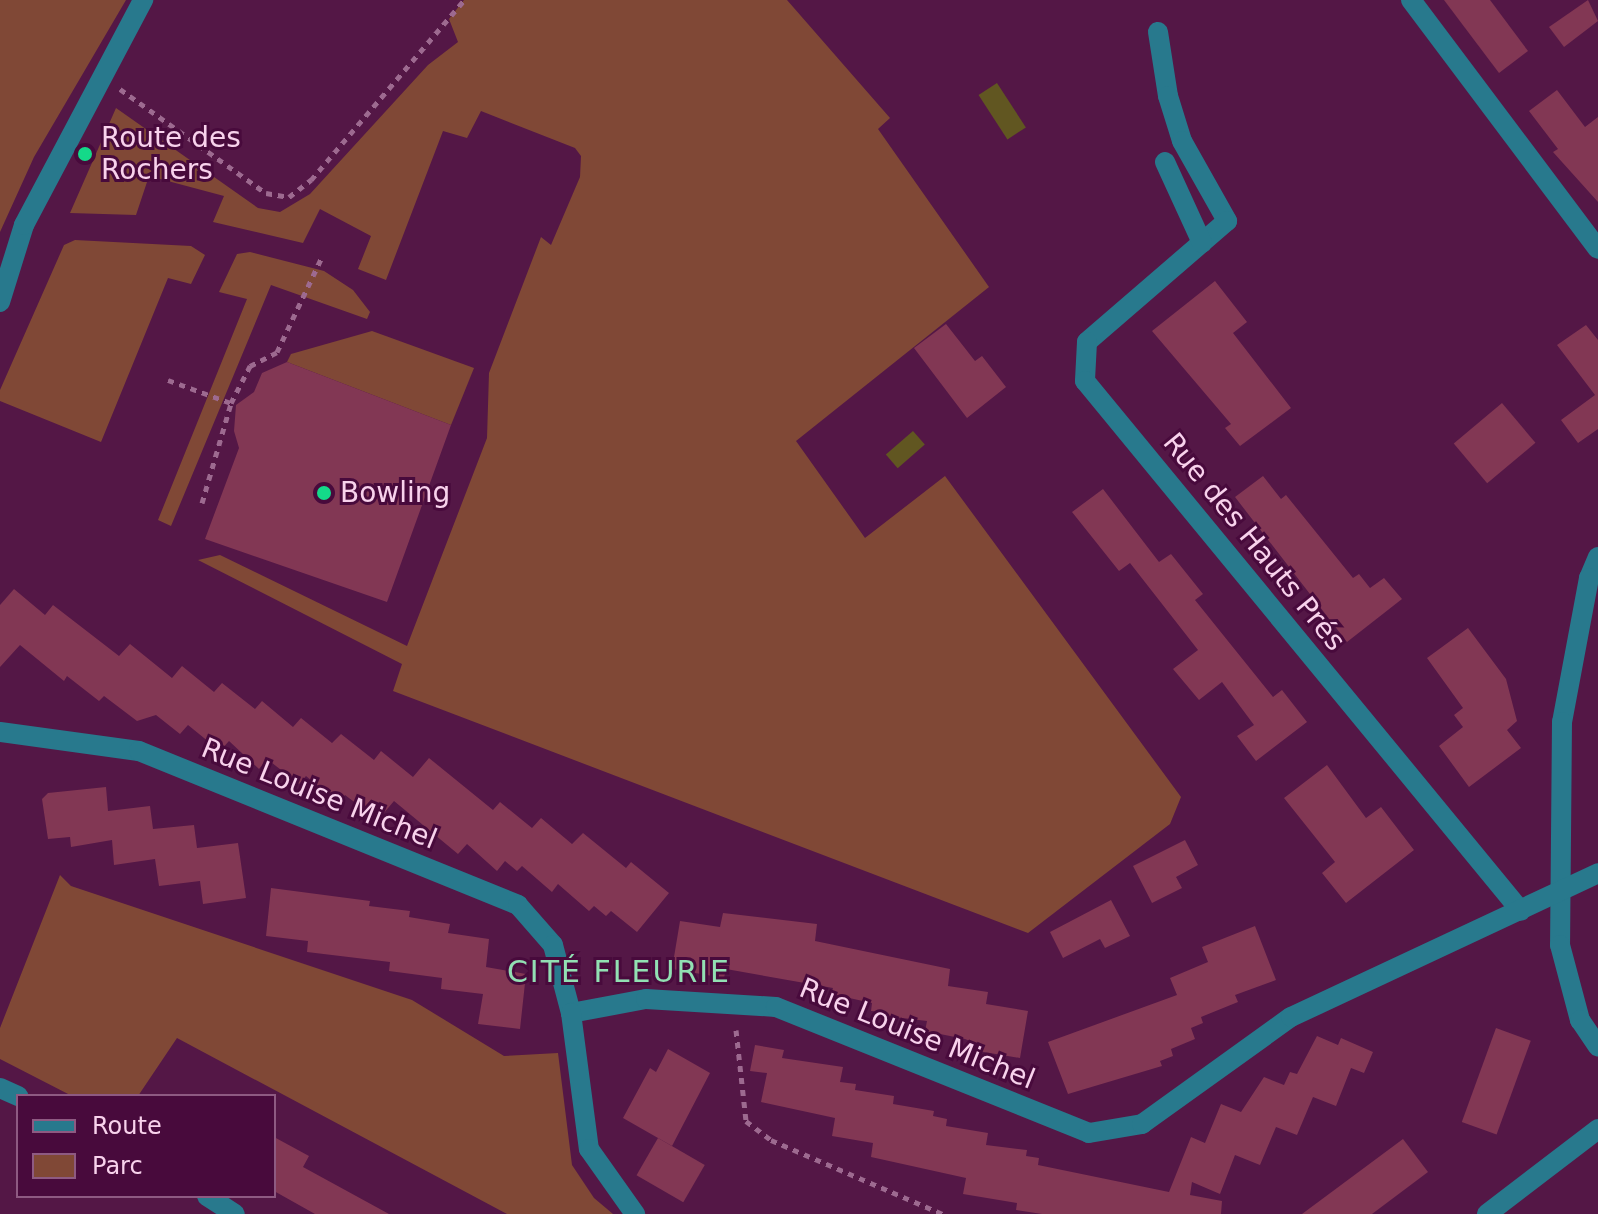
<!DOCTYPE html>
<meta charset="utf-8">
<style>
body{margin:0}
#map{position:relative;width:1598px;height:1214px;overflow:hidden;background:#541746;font-family:"DejaVu Sans",sans-serif}
div>[style]{position:absolute}
.green>*{inset:0;background:#804836}
.water>*{inset:0;background:#615621;transform-origin:0 0}
.building>*{inset:0;background:#823754;transform-origin:0 0}
.path>*{height:5px;margin-top:-2.5px;transform-origin:0;background:repeating-linear-gradient(90deg,#9d6a90 0 6px,transparent 0 12px)}
.minor>*{height:20px;margin:-10px;padding:0 10px;transform-origin:10px;border-radius:10px;background:#28798d}
.dots>*{width:22px;height:22px;translate:-50% -50%;box-sizing:border-box;border:4px solid #480a3c;border-radius:50%}
span{translate:-50% -50%;white-space:nowrap;text-align:center;line-height:1.15;-webkit-text-stroke:6px #480a3c;paint-order:stroke}
.poi-label{font-size:28px;color:#f8d2ec}
.left{translate:0 -50%;text-align:left}
.street-label{font-size:28px;color:#f8d2ec}
.neighbourhood-label{font-size:30px;color:#92e0b3;letter-spacing:2px}
.legend{position:absolute;left:16px;top:1094px;width:260px;height:104px;box-sizing:border-box;background:#480a3c;border:2px solid #8e5a82;margin:0;padding:10px 14px;list-style:none;font-size:24px;color:#f8d2ec}
.legend li{display:flex;align-items:center;gap:16px;height:40px}
.legend b{width:40px;border:2px solid #8e5a82}
</style>
<div id="map">
<div class="green">
<i style="clip-path:polygon(0 0,126px 0,34px 157px,0 232px)"></i>
<i style="clip-path:polygon(464px 0,787px 0,890px 118px,878px 129px,989px 287px,796px 441px,865px 538px,945px 476px,1181px 797px,1170px 824px,1028px 933px,393px 691px,402px 664px,198px 560px,220px 555px,407px 646px,487px 438px,489px 373px,541px 237px,551px 245px,580px 177px,581px 156px,575px 148px,481px 111px,467px 138px,443px 131px,386px 280px,358px 269px,371px 236px,320px 209px,303px 243px,213px 222px,224px 196px,149px 176px,136px 215px,70px 213px,116px 108px,258px 208px,280px 212px,310px 194px,428px 65px,458px 42px,449px 19px)"></i>
<i style="clip-path:polygon(75px 240px,191px 246px,205px 255px,191px 284px,168px 278px,101px 442px,0 401px,0 390px,64px 245px)"></i>
<i style="clip-path:polygon(250px 252px,324px 271px,353px 290px,370px 312px,367px 319px,271px 285px,171px 526px,158px 520px,247px 299px,219px 292px,237px 254px)"></i>
<i style="clip-path:polygon(372px 331px,474px 368px,451px 425px,287px 362px,291px 354px)"></i>
<i style="clip-path:polygon(60px 875px,71px 886px,412px 1000px,504px 1056px,558px 1053px,572px 1165px,594px 1198px,613px 1214px,507px 1214px,177px 1038px,138px 1096px,72px 1096px,0 1059px,0 1028px)"></i>
</div>
<div class="water">
<i style="left:997px;top:83px;width:53px;height:22px;rotate:57deg"></i>
<i style="left:913px;top:431px;width:18px;height:36px;rotate:49deg"></i>
</div>
<div class="building">
<i style="clip-path:polygon(1444px 0,1490px 0,1528px 51px,1499px 73px)"></i>
<i style="clip-path:polygon(1588px 0,1598px 21px,1564px 47px,1549px 27px)"></i>
<i style="clip-path:polygon(1557px 90px,1585px 127px,1598px 117px,1598px 202px,1553px 152px,1558px 149px,1529px 111px)"></i>
<i style="clip-path:polygon(1215px 281px,1247px 322px,1233px 333px,1291px 408px,1240px 446px,1225px 428px,1231px 424px,1152px 331px)"></i>
<i style="clip-path:polygon(946px 324px,975px 361px,982px 356px,1006px 387px,967px 418px,914px 348px)"></i>
<i style="clip-path:polygon(1586px 325px,1598px 340px,1598px 429px,1578px 443px,1561px 420px,1595px 395px,1557px 345px)"></i>
<i style="clip-path:polygon(287px 362px,451px 425px,387px 602px,205px 539px,239px 448px,234px 431px,236px 405px,254px 392px,262px 373px)"></i>
<i style="left:1502px;top:403px;width:52px;height:63px;rotate:50deg"></i>
<i style="clip-path:polygon(1263px 476px,1281px 499px,1286px 495px,1353px 578px,1359px 574px,1370px 588px,1384px 578px,1402px 599px,1347px 642px,1235px 497px)"></i>
<i style="clip-path:polygon(1103px 489px,1159px 562px,1171px 554px,1203px 594px,1195px 600px,1273px 697px,1282px 690px,1307px 722px,1256px 761px,1237px 736px,1254px 725px,1222px 682px,1199px 700px,1173px 669px,1198px 650px,1130px 563px,1119px 571px,1072px 512px)"></i>
<i style="clip-path:polygon(14px 589px,45px 615px,53px 605px,119px 656px,130px 644px,172px 678px,182px 666px,214px 692px,222px 683px,255px 709px,262px 701px,293px 727px,301px 718px,332px 743px,341px 734px,374px 760px,381px 751px,413px 777px,429px 758px,493px 810px,500px 802px,532px 828px,541px 818px,572px 844px,583px 833px,626px 868px,631px 862px,669px 893px,637px 932px,611px 911px,606px 916px,594px 906px,589px 911px,558px 884px,552px 892px,522px 866px,517px 871px,505px 861px,497px 871px,467px 844px,458px 854px,394px 801px,378px 820px,345px 795px,338px 803px,306px 776px,299px 784px,267px 759px,259px 769px,229px 741px,220px 751px,188px 725px,180px 734px,156px 715px,137px 721px,104px 696px,99px 701px,67px 676px,64px 681px,20px 645px,0 667px,0 605px)"></i>
<i style="clip-path:polygon(1468px 628px,1506px 679px,1517px 721px,1507px 730px,1521px 748px,1469px 787px,1439px 746px,1463px 727px,1454px 715px,1463px 708px,1427px 658px)"></i>
<i style="clip-path:polygon(1327px 765px,1366px 818px,1381px 807px,1414px 850px,1346px 903px,1322px 873px,1335px 862px,1284px 798px)"></i>
<i style="clip-path:polygon(106px 787px,108px 811px,150px 806px,153px 829px,194px 825px,197px 848px,238px 843px,246px 898px,203px 904px,200px 881px,159px 886px,155px 859px,114px 865px,112px 840px,71px 847px,70px 837px,48px 839px,42px 799px,48px 793px)"></i>
<i style="clip-path:polygon(1185px 840px,1198px 865px,1176px 877px,1182px 888px,1152px 903px,1133px 866px)"></i>
<i style="clip-path:polygon(271px 888px,370px 901px,369px 906px,410px 911px,409px 917px,450px 924px,448px 933px,489px 939px,486px 967px,526px 974px,520px 1029px,478px 1024px,483px 994px,441px 989px,442px 978px,389px 971px,390px 962px,307px 952px,308px 941px,266px 936px)"></i>
<i style="clip-path:polygon(1111px 900px,1130px 936px,1105px 948px,1100px 939px,1063px 958px,1050px 932px)"></i>
<i style="clip-path:polygon(723px 913px,817px 924px,815px 941px,950px 969px,948px 986px,988px 992px,986px 1004px,1028px 1011px,1020px 1058px,978px 1051px,980px 1045px,965px 1039px,925px 1031px,927px 1021px,886px 1016px,886px 1012px,871px 1011px,872px 1003px,831px 994px,833px 988px,726px 969px,724px 978px,672px 969px,680px 921px,720px 927px)"></i>
<i style="clip-path:polygon(1255px 926px,1276px 980px,1235px 995px,1238px 1002px,1201px 1017px,1203px 1023px,1191px 1028px,1195px 1039px,1171px 1049px,1173px 1056px,1160px 1061px,1162px 1066px,1068px 1094px,1048px 1042px,1177px 995px,1170px 978px,1208px 962px,1202px 947px)"></i>
<i style="left:1496px;top:1028px;width:37px;height:100px;rotate:20deg"></i>
<i style="clip-path:polygon(1317px 1036px,1338px 1045px,1341px 1038px,1373px 1052px,1364px 1073px,1351px 1068px,1336px 1106px,1313px 1097px,1297px 1135px,1276px 1127px,1260px 1165px,1235px 1155px,1220px 1194px,1192px 1182px,1190px 1195px,1222px 1201px,1221px 1214px,1042px 1214px,1016px 1210px,1017px 1203px,963px 1194px,966px 1178px,871px 1157px,873px 1143px,832px 1136px,835px 1118px,761px 1102px,767px 1073px,750px 1071px,755px 1045px,784px 1050px,782px 1058px,843px 1067px,840px 1082px,856px 1084px,855px 1090px,894px 1096px,893px 1104px,934px 1111px,933px 1116px,947px 1119px,946px 1126px,988px 1133px,986px 1145px,1027px 1150px,1026px 1156px,1039px 1158px,1038px 1165px,1169px 1192px,1191px 1137px,1205px 1143px,1221px 1104px,1241px 1112px,1264px 1077px,1284px 1085px,1290px 1072px,1297px 1074px)"></i>
<i style="clip-path:polygon(668px 1049px,710px 1073px,672px 1146px,623px 1118px,650px 1068px,656px 1072px)"></i>
<i style="clip-path:polygon(274px 1137px,309px 1156px,303px 1167px,389px 1214px,315px 1214px,274px 1191px)"></i>
<i style="left:658px;top:1138px;width:54px;height:43px;rotate:30deg"></i>
<i style="clip-path:polygon(1403px 1139px,1428px 1172px,1372px 1214px,1302px 1214px)"></i>
</div>
<div class="path">
<i style="left:120px;top:89px;width:179px;rotate:35.5deg"></i>
<i style="left:266px;top:193px;width:23px;rotate:10deg"></i>
<i style="left:289px;top:197px;width:28px;rotate:-38deg"></i>
<i style="left:311px;top:180px;width:236px;rotate:-49.6deg"></i>
<i style="left:168px;top:380px;width:67px;rotate:20.1deg"></i>
<i style="left:202px;top:503px;width:104px;rotate:-73.8deg"></i>
<i style="left:231px;top:403px;width:42px;rotate:-62.8deg"></i>
<i style="left:250px;top:366px;width:30px;rotate:-27deg"></i>
<i style="left:277px;top:352px;width:103px;rotate:-64.7deg"></i>
<i style="left:736px;top:1030px;width:92px;rotate:83.7deg"></i>
<i style="left:746px;top:1121px;width:31px;rotate:37deg"></i>
<i style="left:771px;top:1140px;width:187px;rotate:23.3deg"></i>
</div>
<div class="minor">
<i style="left:1411px;top:0;width:311px;rotate:53.1deg"></i>
<i style="left:1158px;top:32px;width:65px;rotate:81.1deg"></i>
<i style="left:1168px;top:96px;width:47px;rotate:72.7deg"></i>
<i style="left:1182px;top:141px;width:92px;rotate:60.6deg"></i>
<i style="left:1227px;top:221px;width:185px;rotate:139.2deg"></i>
<i style="left:1087px;top:342px;width:39px;rotate:93deg"></i>
<i style="left:1085px;top:381px;width:686px;rotate:50.56deg"></i>
<i style="left:1165px;top:162px;width:89px;rotate:65.4deg"></i>
<i style="left:0;top:302px;width:81px;rotate:-72.7deg"></i>
<i style="left:24px;top:225px;width:255px;rotate:-62.1deg"></i>
<i style="left:1598px;top:557px;width:23px;rotate:113deg"></i>
<i style="left:1589px;top:578px;width:147px;rotate:100.6deg"></i>
<i style="left:1562px;top:722px;width:223px;rotate:90.5deg"></i>
<i style="left:1560px;top:945px;width:78px;rotate:75.1deg"></i>
<i style="left:1580px;top:1020px;width:32px;rotate:56deg"></i>
<i style="left:0;top:732px;width:140px;rotate:7.8deg"></i>
<i style="left:139px;top:751px;width:409px;rotate:22.1deg"></i>
<i style="left:518px;top:905px;width:53px;rotate:48.8deg"></i>
<i style="left:553px;top:945px;width:70px;rotate:75.2deg"></i>
<i style="left:571px;top:1013px;width:76px;rotate:-10.6deg"></i>
<i style="left:646px;top:999px;width:130px;rotate:3.5deg"></i>
<i style="left:776px;top:1007px;width:337px;rotate:21.9deg"></i>
<i style="left:1089px;top:1133px;width:54px;rotate:-9.6deg"></i>
<i style="left:1142px;top:1124px;width:183px;rotate:-35.7deg"></i>
<i style="left:1291px;top:1017px;width:339px;rotate:-25.1deg"></i>
<i style="left:571px;top:1013px;width:137px;rotate:82.5deg"></i>
<i style="left:589px;top:1149px;width:80px;rotate:54.7deg"></i>
<i style="left:0;top:1088px;width:20px;rotate:24deg"></i>
<i style="left:207px;top:1196px;width:33px;rotate:33deg"></i>
<i style="left:1487px;top:1214px;width:140px;rotate:-37.4deg"></i>
</div>
<div class="dots">
<i style="left:85px;top:154px;background:#14d989"></i>
<i style="left:324px;top:493px;background:#14d989"></i>
</div>
<div class="poi-label">
<span class="left" style="left:101px;top:154px">Route des<br>Rochers</span>
<span class="left" style="left:340px;top:493px">Bowling</span>
</div>
<div class="street-label">
<span style="left:1254px;top:542px;rotate:51deg">Rue des Hauts Prés</span>
<span style="left:319px;top:794px;rotate:22deg">Rue Louise Michel</span>
<span style="left:917px;top:1034px;rotate:22deg">Rue Louise Michel</span>
</div>
<div class="neighbourhood-label">
<span style="left:619px;top:972px">CITÉ FLEURIE</span>
</div>
<ul class="legend">
<li><b style="height:10px;background:#28798d"></b>Route</li>
<li><b style="height:22px;background:#804836"></b>Parc</li>
</ul>
</div>
